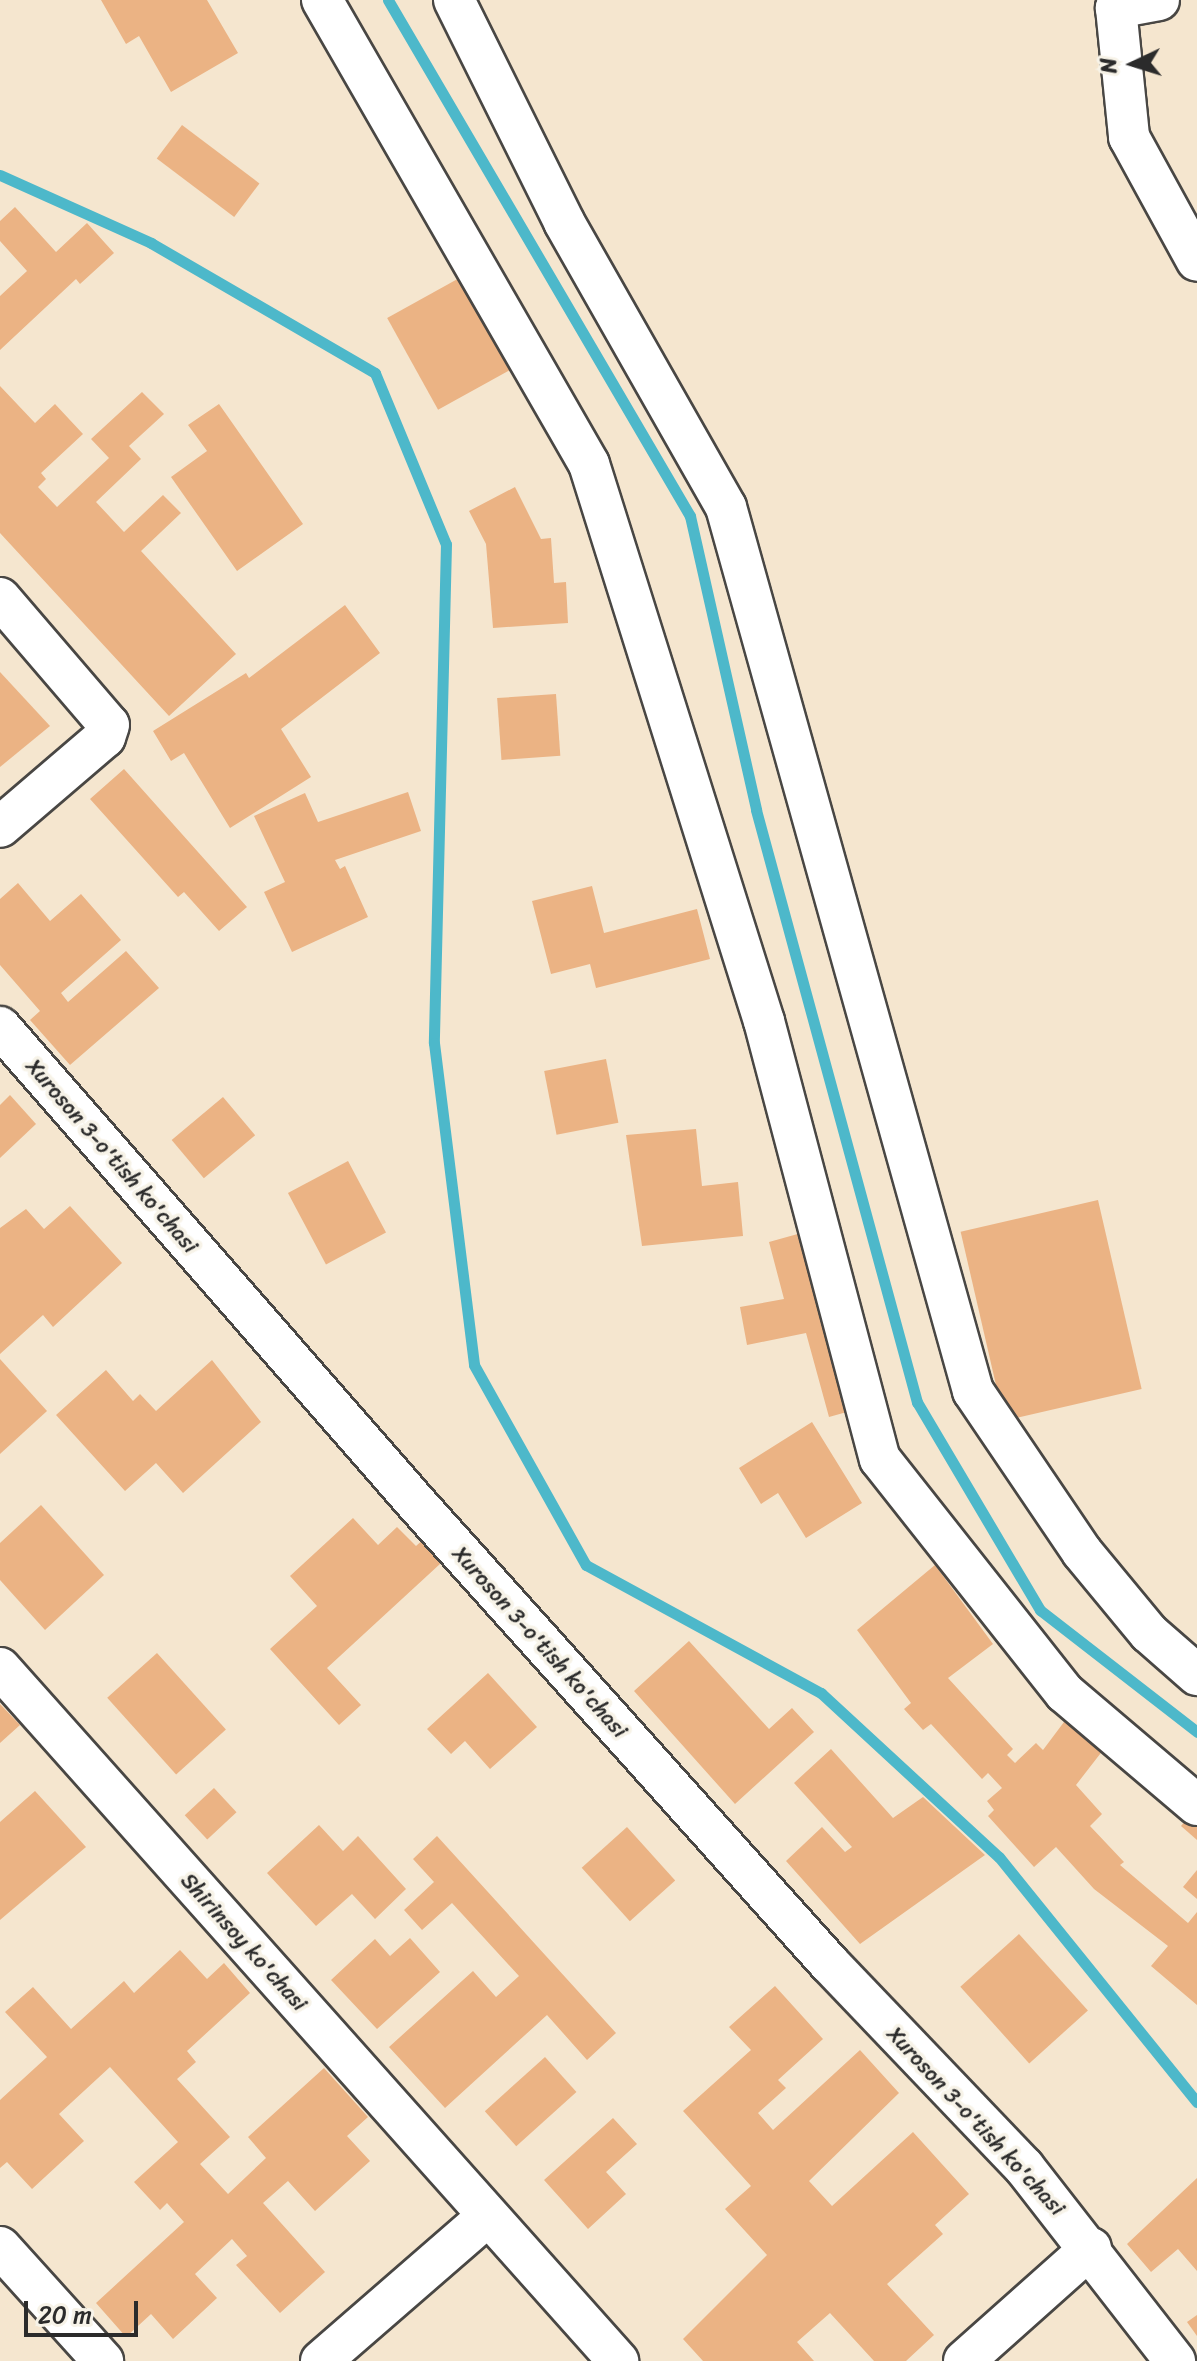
<!DOCTYPE html>
<style>
body{margin:0}
#map{position:relative;width:1197px;height:2361px;overflow:hidden;background:#f5e6cf;font-family:Sriracha,sans-serif}
div>[style]{position:absolute}
.stream>*{height:11px;margin:-5.5px;padding:0 5.5px;transform-origin:5.5px;border-radius:5.5px;background:#4db8ca}
.building>*{inset:0;background:#ebb384;transform-origin:0 0}
.roads{filter:drop-shadow(2px 0 #494744) drop-shadow(-2px 0 #494744) drop-shadow(0 2px #494744) drop-shadow(0 -2px #494744)}
.street>*{height:40px;margin:-20px;padding:0 20px;transform-origin:20px;border-radius:20px;background:#fff}
span{translate:-50% -50%;white-space:nowrap;text-align:center;line-height:1.15;-webkit-text-stroke:7px #f7f3e8;paint-order:stroke}
.street-label{font-size:22px;color:#2b2b2b}
.north{position:absolute;left:1093px;top:24px;width:80px;height:80px;-webkit-text-stroke:6px #f7f3e8;paint-order:stroke;rotate:266deg;font-size:22px;font-weight:700;line-height:32px;text-align:center;color:#2b2b2b}
.north::after{content:'';display:block;margin:auto;width:28px;height:36px;background:#2b2b2b;clip-path:polygon(50% 0,100% 100%,50% 72%,0 100%)}
.scale{position:absolute;left:24px;top:2301px;width:114px;height:36px;box-sizing:border-box;border:4px solid #2b2b2b;border-top:0;padding-left:10px;font-size:24px;line-height:28px;white-space:nowrap;color:#2b2b2b;-webkit-text-stroke:6px #f7f3e8;paint-order:stroke}
</style>
<div id="map">
<div class="stream">
<i style="left:388px;top:0;width:598px;rotate:59.66deg"></i>
<i style="left:690px;top:516px;width:301px;rotate:77.3deg"></i>
<i style="left:756px;top:810px;width:614px;rotate:74.79deg"></i>
<i style="left:917px;top:1402px;width:242px;rotate:59.4deg"></i>
<i style="left:1040px;top:1610px;width:199px;rotate:37.8deg"></i>
<i style="left:0;top:175px;width:166px;rotate:24.2deg"></i>
<i style="left:151px;top:243px;width:259px;rotate:30.1deg"></i>
<i style="left:375px;top:373px;width:185px;rotate:67.5deg"></i>
<i style="left:446px;top:544px;width:499px;rotate:91.4deg"></i>
<i style="left:434px;top:1043px;width:324px;rotate:82.9deg"></i>
<i style="left:474px;top:1365px;width:229px;rotate:60.8deg"></i>
<i style="left:586px;top:1565px;width:268px;rotate:28.6deg"></i>
<i style="left:821px;top:1693px;width:242px;rotate:42.7deg"></i>
<i style="left:999px;top:1857px;width:315px;rotate:51.1deg"></i>
</div>
<div class="building">
<i style="clip-path:polygon(101px 0,207px 0,238px 53px,171px 92px,139px 36px,126px 44px)"></i>
<i style="left:182px;top:125px;width:97px;height:42px;rotate:37deg"></i>
<i style="clip-path:polygon(15px 207px,56px 252px,87px 223px,114px 253px,80px 284px,76px 279px,0 350px,0 296px,27px 271px,0 241px,0 221px)"></i>
<i style="left:472px;top:271px;width:105px;height:97px;rotate:61deg"></i>
<i style="clip-path:polygon(0 386px,35px 423px,55px 404px,83px 434px,41px 473px,46px 479px,38px 487px,57px 507px,109px 458px,91px 439px,142px 392px,164px 414px,129px 446px,141px 459px,96px 502px,124px 532px,163px 495px,181px 513px,141px 551px,236px 654px,169px 716px,0 533px)"></i>
<i style="clip-path:polygon(219px 404px,303px 524px,237px 571px,171px 477px,207px 451px,188px 425px)"></i>
<i style="clip-path:polygon(515px 487px,541px 539px,551px 538px,554px 583px,566px 582px,568px 623px,493px 628px,486px 544px,469px 511px)"></i>
<i style="clip-path:polygon(345px 605px,380px 653px,281px 729px,311px 777px,230px 828px,184px 753px,171px 761px,153px 731px,246px 673px,249px 678px)"></i>
<i style="clip-path:polygon(0 672px,50px 726px,0 767px)"></i>
<i style="left:556px;top:694px;width:62px;height:59px;rotate:86deg"></i>
<i style="clip-path:polygon(124px 769px,247px 907px,219px 931px,184px 892px,178px 897px,90px 799px)"></i>
<i style="clip-path:polygon(408px 792px,421px 831px,335px 860px,340px 869px,345px 866px,368px 917px,292px 952px,264px 892px,285px 882px,254px 816px,305px 793px,318px 822px)"></i>
<i style="clip-path:polygon(18px 883px,50px 921px,81px 894px,121px 940px,61px 993px,68px 1002px,126px 951px,159px 988px,70px 1065px,30px 1020px,40px 1011px,0 965px,0 899px)"></i>
<i style="clip-path:polygon(592px 886px,604px 933px,697px 909px,710px 959px,596px 988px,590px 964px,551px 974px,532px 901px)"></i>
<i style="left:606px;top:1059px;width:65px;height:63px;rotate:79deg"></i>
<i style="clip-path:polygon(10px 1095px,36px 1124px,0 1158px,0 1105px)"></i>
<i style="left:223px;top:1097px;width:50px;height:67px;rotate:50deg"></i>
<i style="clip-path:polygon(696px 1129px,702px 1186px,738px 1182px,743px 1236px,642px 1246px,626px 1135px)"></i>
<i style="left:348px;top:1161px;width:81px;height:68px;rotate:62deg"></i>
<i style="left:1098px;top:1200px;width:194px;height:141px;rotate:77deg"></i>
<i style="clip-path:polygon(70px 1206px,122px 1263px,53px 1327px,43px 1315px,0 1354px,0 1228px,26px 1209px,44px 1229px)"></i>
<i style="clip-path:polygon(812px 1230px,861px 1408px,829px 1417px,806px 1333px,747px 1345px,740px 1307px,784px 1299px,769px 1242px)"></i>
<i style="clip-path:polygon(0 1359px,47px 1411px,0 1454px)"></i>
<i style="clip-path:polygon(212px 1360px,261px 1422px,183px 1493px,156px 1463px,125px 1491px,56px 1415px,106px 1370px,133px 1401px,140px 1394px,156px 1411px)"></i>
<i style="clip-path:polygon(812px 1422px,862px 1503px,806px 1538px,778px 1493px,761px 1504px,739px 1468px)"></i>
<i style="clip-path:polygon(41px 1505px,104px 1575px,45px 1630px,0 1580px,0 1543px)"></i>
<i style="clip-path:polygon(353px 1518px,378px 1545px,397px 1527px,416px 1546px,434px 1530px,453px 1552px,327px 1668px,361px 1705px,339px 1725px,270px 1649px,317px 1606px,290px 1576px)"></i>
<i style="clip-path:polygon(935px 1565px,993px 1644px,948px 1678px,1013px 1749px,1007px 1755px,1015px 1763px,1036px 1743px,1043px 1750px,1076px 1706px,1114px 1736px,1076px 1785px,1102px 1814px,1090px 1826px,1124px 1862px,1120px 1865px,1188px 1923px,1197px 1912px,1197px 2005px,1151px 1966px,1168px 1946px,1094px 1889px,1056px 1847px,1034px 1867px,988px 1816px,994px 1810px,987px 1801px,1002px 1788px,988px 1773px,982px 1779px,931px 1724px,923px 1730px,904px 1709px,911px 1703px,857px 1630px)"></i>
<i style="clip-path:polygon(689px 1641px,769px 1729px,792px 1708px,814px 1732px,735px 1804px,634px 1691px)"></i>
<i style="left:157px;top:1653px;width:103px;height:67px;rotate:48deg"></i>
<i style="clip-path:polygon(488px 1673px,537px 1727px,490px 1769px,465px 1741px,451px 1754px,427px 1729px)"></i>
<i style="clip-path:polygon(0 1704px,20px 1725px,0 1743px)"></i>
<i style="clip-path:polygon(831px 1749px,893px 1818px,923px 1797px,985px 1855px,860px 1944px,786px 1861px,822px 1827px,845px 1852px,852px 1847px,794px 1783px)"></i>
<i style="left:214px;top:1788px;width:33px;height:40px;rotate:47deg"></i>
<i style="clip-path:polygon(35px 1791px,86px 1847px,0 1920px,0 1822px)"></i>
<i style="clip-path:polygon(1197px 1807px,1197px 1840px,1181px 1826px)"></i>
<i style="clip-path:polygon(319px 1825px,343px 1851px,358px 1836px,406px 1889px,375px 1919px,352px 1894px,316px 1926px,267px 1873px)"></i>
<i style="left:627px;top:1827px;width:72px;height:61px;rotate:48deg"></i>
<i style="clip-path:polygon(437px 1836px,616px 2033px,587px 2060px,547px 2015px,445px 2108px,389px 2047px,473px 1971px,496px 1997px,519px 1976px,452px 1903px,422px 1930px,404px 1910px,434px 1882px,413px 1859px)"></i>
<i style="clip-path:polygon(1197px 1870px,1197px 1899px,1183px 1887px)"></i>
<i style="left:1019px;top:1934px;width:103px;height:79px;rotate:48deg"></i>
<i style="clip-path:polygon(410px 1938px,440px 1972px,377px 2029px,331px 1980px,375px 1939px,390px 1956px)"></i>
<i style="clip-path:polygon(180px 1950px,207px 1979px,224px 1963px,250px 1993px,187px 2051px,196px 2062px,177px 2079px,230px 2137px,200px 2164px,228px 2194px,266px 2158px,248px 2137px,324px 2068px,368px 2117px,347px 2136px,370px 2161px,315px 2211px,288px 2181px,263px 2203px,325px 2272px,280px 2313px,236px 2265px,247px 2256px,232px 2239px,195px 2274px,217px 2298px,173px 2339px,151px 2314px,126px 2337px,96px 2303px,184px 2222px,167px 2203px,160px 2210px,134px 2182px,178px 2142px,110px 2067px,59px 2114px,84px 2141px,32px 2189px,7px 2162px,0 2168px,0 2100px,47px 2057px,5px 2012px,33px 1987px,71px 2029px,124px 1981px,134px 1993px)"></i>
<i style="clip-path:polygon(775px 1986px,823px 2039px,778px 2080px,786px 2088px,758px 2113px,773px 2130px,860px 2050px,899px 2093px,809px 2181px,832px 2206px,913px 2132px,969px 2194px,935px 2225px,943px 2234px,887px 2284px,934px 2335px,906px 2361px,874px 2361px,830px 2313px,797px 2342px,814px 2361px,703px 2361px,683px 2339px,767px 2255px,725px 2209px,751px 2186px,683px 2111px,751px 2050px,729px 2027px)"></i>
<i style="left:545px;top:2057px;width:47px;height:81px;rotate:48deg"></i>
<i style="clip-path:polygon(613px 2118px,637px 2144px,606px 2172px,626px 2194px,588px 2229px,544px 2180px)"></i>
<i style="clip-path:polygon(1197px 2178px,1197px 2271px,1178px 2249px,1151px 2272px,1127px 2244px)"></i>
<i style="clip-path:polygon(1197px 2315px,1197px 2336px,1187px 2322px)"></i>
</div>
<div class="roads">
<div class="street">
<i style="left:322px;top:0;width:535px;rotate:60.08deg"></i>
<i style="left:589px;top:464px;width:584px;rotate:72.56deg"></i>
<i style="left:764px;top:1021px;width:453px;rotate:75.2deg"></i>
<i style="left:880px;top:1459px;width:298px;rotate:51.7deg"></i>
<i style="left:1065px;top:1693px;width:173px;rotate:40.3deg"></i>
<i style="left:454px;top:0;width:248px;rotate:63.6deg"></i>
<i style="left:564px;top:222px;width:328px;rotate:60.4deg"></i>
<i style="left:726px;top:507px;width:918px;rotate:74.39deg"></i>
<i style="left:973px;top:1391px;width:194px;rotate:55.9deg"></i>
<i style="left:1082px;top:1552px;width:105px;rotate:50.4deg"></i>
<i style="left:1149px;top:1633px;width:64px;rotate:41.2deg"></i>
<i style="left:1159px;top:0;width:44px;rotate:169.5deg"></i>
<i style="left:1116px;top:8px;width:130px;rotate:84.2deg"></i>
<i style="left:1129px;top:137px;width:141px;rotate:61.3deg"></i>
<i style="left:0;top:598px;width:167px;rotate:49.4deg"></i>
<i style="left:109px;top:725px;width:13px;rotate:108deg"></i>
<i style="left:105px;top:737px;width:138px;rotate:139.4deg"></i>
<i style="left:0;top:1027px;width:634px;rotate:48.84deg"></i>
<i style="left:417px;top:1504px;width:617px;rotate:48.09deg"></i>
<i style="left:829px;top:1963px;width:282px;rotate:46.3deg"></i>
<i style="left:1024px;top:2167px;width:246px;rotate:52.1deg"></i>
<i style="left:0;top:1668px;width:929px;rotate:48.27deg"></i>
<i style="left:0;top:2247px;width:154px;rotate:47.9deg"></i>
<i style="left:321px;top:2361px;width:221px;rotate:-41deg"></i>
<i style="left:964px;top:2361px;width:170px;rotate:-41.7deg"></i>
</div>
</div>
<div class="street-label">
<span style="left:112px;top:1156px;rotate:49deg">Xuroson 3-o'tish ko'chasi</span>
<span style="left:540px;top:1642px;rotate:48deg">Xuroson 3-o'tish ko'chasi</span>
<span style="left:244px;top:1942px;rotate:48deg">Shirinsoy ko'chasi</span>
<span style="left:976px;top:2121px;rotate:47deg">Xuroson 3-o'tish ko'chasi</span>
</div>
<div class="north">N</div>
<div class="scale">20 m</div>
</div>
